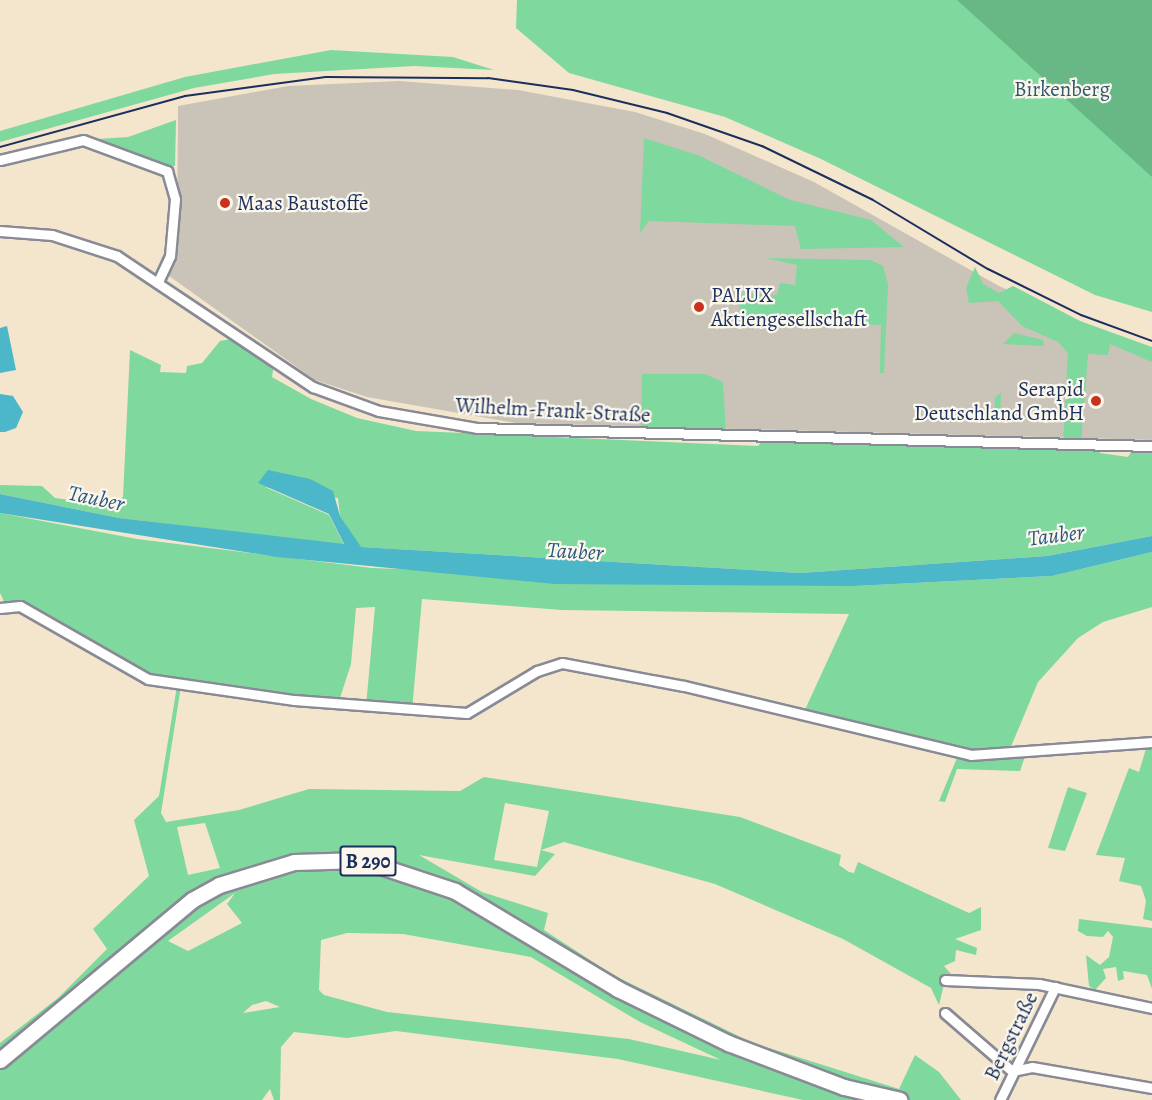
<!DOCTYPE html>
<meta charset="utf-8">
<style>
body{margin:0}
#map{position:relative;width:1152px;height:1100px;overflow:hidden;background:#f4e6cc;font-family:Alegreya,serif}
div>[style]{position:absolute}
.industrial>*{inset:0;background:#c9c3b8}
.green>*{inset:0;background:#7fd89e}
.forest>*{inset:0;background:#67b885}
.water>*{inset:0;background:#4bb7c8}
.roads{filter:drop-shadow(2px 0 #888a95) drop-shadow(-2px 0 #888a95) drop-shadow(0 2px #888a95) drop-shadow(0 -2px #888a95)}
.minor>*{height:9px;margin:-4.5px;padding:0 4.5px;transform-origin:4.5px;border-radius:4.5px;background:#fff}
.primary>*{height:15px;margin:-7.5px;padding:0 7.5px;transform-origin:7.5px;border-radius:7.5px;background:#fff}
.rail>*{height:2px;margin:-1px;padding:0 1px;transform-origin:1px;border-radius:1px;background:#1b2f5e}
.dots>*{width:16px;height:16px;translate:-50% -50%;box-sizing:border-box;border:3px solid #fbf7ec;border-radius:50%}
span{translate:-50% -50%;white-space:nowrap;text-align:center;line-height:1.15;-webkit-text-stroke:4.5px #fbf7ec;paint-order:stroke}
.shield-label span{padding:2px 4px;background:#fbf7ec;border:2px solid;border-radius:4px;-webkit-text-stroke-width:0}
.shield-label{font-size:20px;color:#1b2f5e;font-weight:700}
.park-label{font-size:21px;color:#34596e}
.poi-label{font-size:21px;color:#1b2f5e}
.left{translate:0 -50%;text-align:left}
.right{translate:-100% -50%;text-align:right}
.street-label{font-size:21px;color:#1b2f5e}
.water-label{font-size:22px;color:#29587e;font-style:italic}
</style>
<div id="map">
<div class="industrial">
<i style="clip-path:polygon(399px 81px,518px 90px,635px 112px,705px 134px,814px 182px,999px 286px,1152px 352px,1152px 440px,516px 423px,367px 397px,315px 380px,169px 276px,177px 260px,178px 106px,288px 86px)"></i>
</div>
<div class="green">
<i style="clip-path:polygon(517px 0,1091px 0,1152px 34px,1152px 312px,1095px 295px,821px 159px,725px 117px,569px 73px,516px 28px)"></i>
<i style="clip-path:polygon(331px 50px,453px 57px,494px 70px,414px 66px,274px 74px,194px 88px,0 142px,0 131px,185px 77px)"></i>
<i style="clip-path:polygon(176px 120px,175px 166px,127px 160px,106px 147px,82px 143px,0 166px,0 160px,83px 140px,128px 137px)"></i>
<i style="clip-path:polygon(644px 138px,700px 156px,790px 200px,871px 220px,904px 247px,801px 249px,795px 226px,649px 221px,640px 233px)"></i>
<i style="clip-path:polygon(766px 258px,871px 260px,883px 266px,888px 284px,884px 373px,880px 373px,881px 325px,739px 320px,740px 294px,777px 295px,780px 283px,795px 285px,797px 265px)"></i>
<i style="clip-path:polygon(975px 267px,983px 284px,999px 293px,1013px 286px,1080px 321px,1152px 347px,1152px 362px,1110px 344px,1108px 355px,1088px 354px,1081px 444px,1099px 445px,1100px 453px,1128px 457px,1135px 446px,1152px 446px,1152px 536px,1047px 556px,800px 573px,360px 547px,340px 516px,338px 498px,265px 487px,329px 515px,344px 545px,119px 518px,0 494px,0 485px,42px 486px,55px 498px,111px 506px,123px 497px,130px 350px,161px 365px,160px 372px,186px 373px,187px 366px,202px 363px,220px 341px,237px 338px,274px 364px,272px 377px,311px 399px,357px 418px,416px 431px,758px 446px,766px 436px,1063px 444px,1068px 353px,1058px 342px,1022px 326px,998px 301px,969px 303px,966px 288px)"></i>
<i style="clip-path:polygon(1014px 333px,1043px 340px,1044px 346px,1003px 344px)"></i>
<i style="clip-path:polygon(642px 374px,705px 374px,723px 382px,726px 435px,641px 433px)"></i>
<i style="clip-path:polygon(1001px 393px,1000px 421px,994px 417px,995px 397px)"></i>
<i style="clip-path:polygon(evenodd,0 513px,137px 539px,372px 568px,855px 586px,1052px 576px,1152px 552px,1152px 607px,1103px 622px,1078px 638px,1038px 682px,1010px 749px,1028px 748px,1020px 771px,957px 769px,945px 802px,939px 801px,959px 753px,803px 714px,849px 614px,561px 610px,422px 599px,412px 710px,366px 706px,375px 607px,356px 608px,351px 664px,338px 704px,181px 686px,161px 813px,166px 822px,239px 810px,309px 789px,460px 791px,484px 777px,740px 817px,841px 855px,839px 865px,849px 872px,854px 873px,858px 862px,969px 913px,981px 907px,981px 930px,955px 939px,977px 948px,976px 955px,956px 950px,955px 961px,944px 966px,952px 975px,945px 980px,939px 1005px,931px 988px,843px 939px,715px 884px,564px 842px,541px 850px,555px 854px,535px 876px,419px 855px,482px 892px,548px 913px,544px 930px,613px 975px,753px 1043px,899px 1089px,915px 1055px,939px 1072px,961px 1100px,803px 1100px,618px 1059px,396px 1031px,347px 1038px,294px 1032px,281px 1047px,280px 1100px,274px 1100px,270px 1089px,262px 1100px,0 1100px,0 1043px,58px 998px,107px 949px,93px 929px,149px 876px,134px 820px,159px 796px,177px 686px,163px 683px,20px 606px,6px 605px,0 593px,0 513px,505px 803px,549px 811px,537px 867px,494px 860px,505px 803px,0 513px,205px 823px,220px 868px,188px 875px,177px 827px,205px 823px,0 513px,235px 893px,227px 904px,242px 923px,188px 951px,168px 941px,235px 893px,0 513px,347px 933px,403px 934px,531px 957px,640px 1022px,721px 1060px,629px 1039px,387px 1012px,324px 995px,319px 990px,321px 940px,347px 933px,0 513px,266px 1001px,280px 1007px,243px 1013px,252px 1005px,266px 1001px)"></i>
<i style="clip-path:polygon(1148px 742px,1152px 742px,1152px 921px,1143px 919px,1146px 901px,1141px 886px,1119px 881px,1125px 858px,1096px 855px,1129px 768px,1139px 772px)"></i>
<i style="clip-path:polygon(1068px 787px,1087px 793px,1065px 851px,1048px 848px)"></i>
<i style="clip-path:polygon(1079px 919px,1152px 928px,1152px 989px,1147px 975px,1123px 971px,1124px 979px,1118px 981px,1116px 967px,1103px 969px,1106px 978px,1095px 990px,1089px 986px,1086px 955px,1100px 965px,1109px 957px,1113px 937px,1108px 931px,1103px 937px,1087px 936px,1078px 931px)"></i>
</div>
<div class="forest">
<i style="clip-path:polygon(957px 0,1152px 0,1152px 177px)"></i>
</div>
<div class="water">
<i style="clip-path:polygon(7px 326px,16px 370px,0 373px,0 328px)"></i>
<i style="clip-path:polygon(0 394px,13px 396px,23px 412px,16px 428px,5px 432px,0 432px)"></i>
<i style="clip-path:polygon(268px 470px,310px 479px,333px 491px,340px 516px,361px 547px,800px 573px,1047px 556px,1152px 536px,1152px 552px,1052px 576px,855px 586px,555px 584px,277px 557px,0 513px,0 494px,119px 518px,344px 544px,329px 514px,258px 483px)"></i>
</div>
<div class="roads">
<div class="minor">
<i style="left:0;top:160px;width:85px;rotate:-13.5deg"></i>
<i style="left:83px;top:140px;width:90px;rotate:20.3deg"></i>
<i style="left:167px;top:171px;width:29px;rotate:74deg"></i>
<i style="left:175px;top:199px;width:57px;rotate:95deg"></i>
<i style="left:170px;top:256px;width:26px;rotate:115deg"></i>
<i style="left:0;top:231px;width:52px;rotate:4.4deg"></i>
<i style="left:52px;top:235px;width:68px;rotate:17.9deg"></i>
<i style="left:117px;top:256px;width:236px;rotate:33.8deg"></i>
<i style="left:313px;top:387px;width:70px;rotate:20deg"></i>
<i style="left:379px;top:411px;width:99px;rotate:9.8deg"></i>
<i style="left:477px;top:428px;width:675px;rotate:1.53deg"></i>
<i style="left:0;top:608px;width:20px;rotate:-6deg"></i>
<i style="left:20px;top:606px;width:147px;rotate:29.7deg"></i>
<i style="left:148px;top:679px;width:148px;rotate:8.2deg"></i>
<i style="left:294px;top:700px;width:173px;rotate:4.3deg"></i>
<i style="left:467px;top:713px;width:82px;rotate:-31deg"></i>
<i style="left:537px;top:671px;width:26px;rotate:-18deg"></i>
<i style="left:562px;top:663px;width:124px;rotate:10.7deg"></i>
<i style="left:684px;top:686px;width:295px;rotate:13.5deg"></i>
<i style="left:971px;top:755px;width:181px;rotate:-4.1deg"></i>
<i style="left:945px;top:980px;width:94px;rotate:2.4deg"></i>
<i style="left:1039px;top:984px;width:116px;rotate:12deg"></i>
<i style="left:945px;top:1013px;width:89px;rotate:40.9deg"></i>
<i style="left:1012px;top:1071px;width:20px;rotate:-11deg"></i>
<i style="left:1032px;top:1067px;width:122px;rotate:9.9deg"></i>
<i style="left:1000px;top:1100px;width:126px;rotate:-64deg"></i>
</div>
<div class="primary">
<i style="left:0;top:1060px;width:250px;rotate:-39.8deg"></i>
<i style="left:192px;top:900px;width:31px;rotate:-29deg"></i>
<i style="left:219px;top:885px;width:78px;rotate:-17deg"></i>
<i style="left:294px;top:862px;width:68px;rotate:-1.7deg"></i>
<i style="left:362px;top:860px;width:98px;rotate:18.4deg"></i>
<i style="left:455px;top:891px;width:190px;rotate:31deg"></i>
<i style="left:618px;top:989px;width:123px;rotate:26.1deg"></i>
<i style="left:728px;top:1043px;width:124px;rotate:20.8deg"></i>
<i style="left:844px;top:1087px;width:57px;rotate:13.1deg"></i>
</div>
</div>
<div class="rail">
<i style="left:0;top:147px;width:192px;rotate:-15.4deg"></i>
<i style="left:185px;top:96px;width:142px;rotate:-7.7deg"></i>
<i style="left:326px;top:77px;width:162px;rotate:0.4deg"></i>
<i style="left:488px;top:78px;width:86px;rotate:8deg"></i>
<i style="left:573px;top:90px;width:97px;rotate:13.7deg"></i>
<i style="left:667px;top:113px;width:101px;rotate:19.2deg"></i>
<i style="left:762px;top:146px;width:123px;rotate:25.9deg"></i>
<i style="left:873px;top:200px;width:134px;rotate:31deg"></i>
<i style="left:988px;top:269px;width:104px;rotate:26.3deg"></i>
<i style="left:1081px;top:315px;width:76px;rotate:20.1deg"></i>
</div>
<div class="dots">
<i style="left:225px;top:203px;background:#c8321e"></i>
<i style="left:699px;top:307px;background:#c8321e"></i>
<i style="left:1096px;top:401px;background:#c8321e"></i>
</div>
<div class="shield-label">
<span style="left:368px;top:861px">B 290</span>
</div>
<div class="park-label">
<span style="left:1062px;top:89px">Birkenberg</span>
</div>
<div class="poi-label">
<span class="left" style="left:237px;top:203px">Maas Baustoffe</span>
<span class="left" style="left:711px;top:307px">PALUX<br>Aktiengesellschaft</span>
<span class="right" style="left:1084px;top:401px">Serapid<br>Deutschland GmbH</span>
</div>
<div class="street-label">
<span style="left:553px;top:410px;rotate:3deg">Wilhelm-Frank-Straße</span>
<span style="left:1011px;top:1036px;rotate:-64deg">Bergstraße</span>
</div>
<div class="water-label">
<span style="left:96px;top:499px;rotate:12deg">Tauber</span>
<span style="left:1056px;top:536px;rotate:-7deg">Tauber</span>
<span style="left:575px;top:552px;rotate:3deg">Tauber</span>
</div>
</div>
